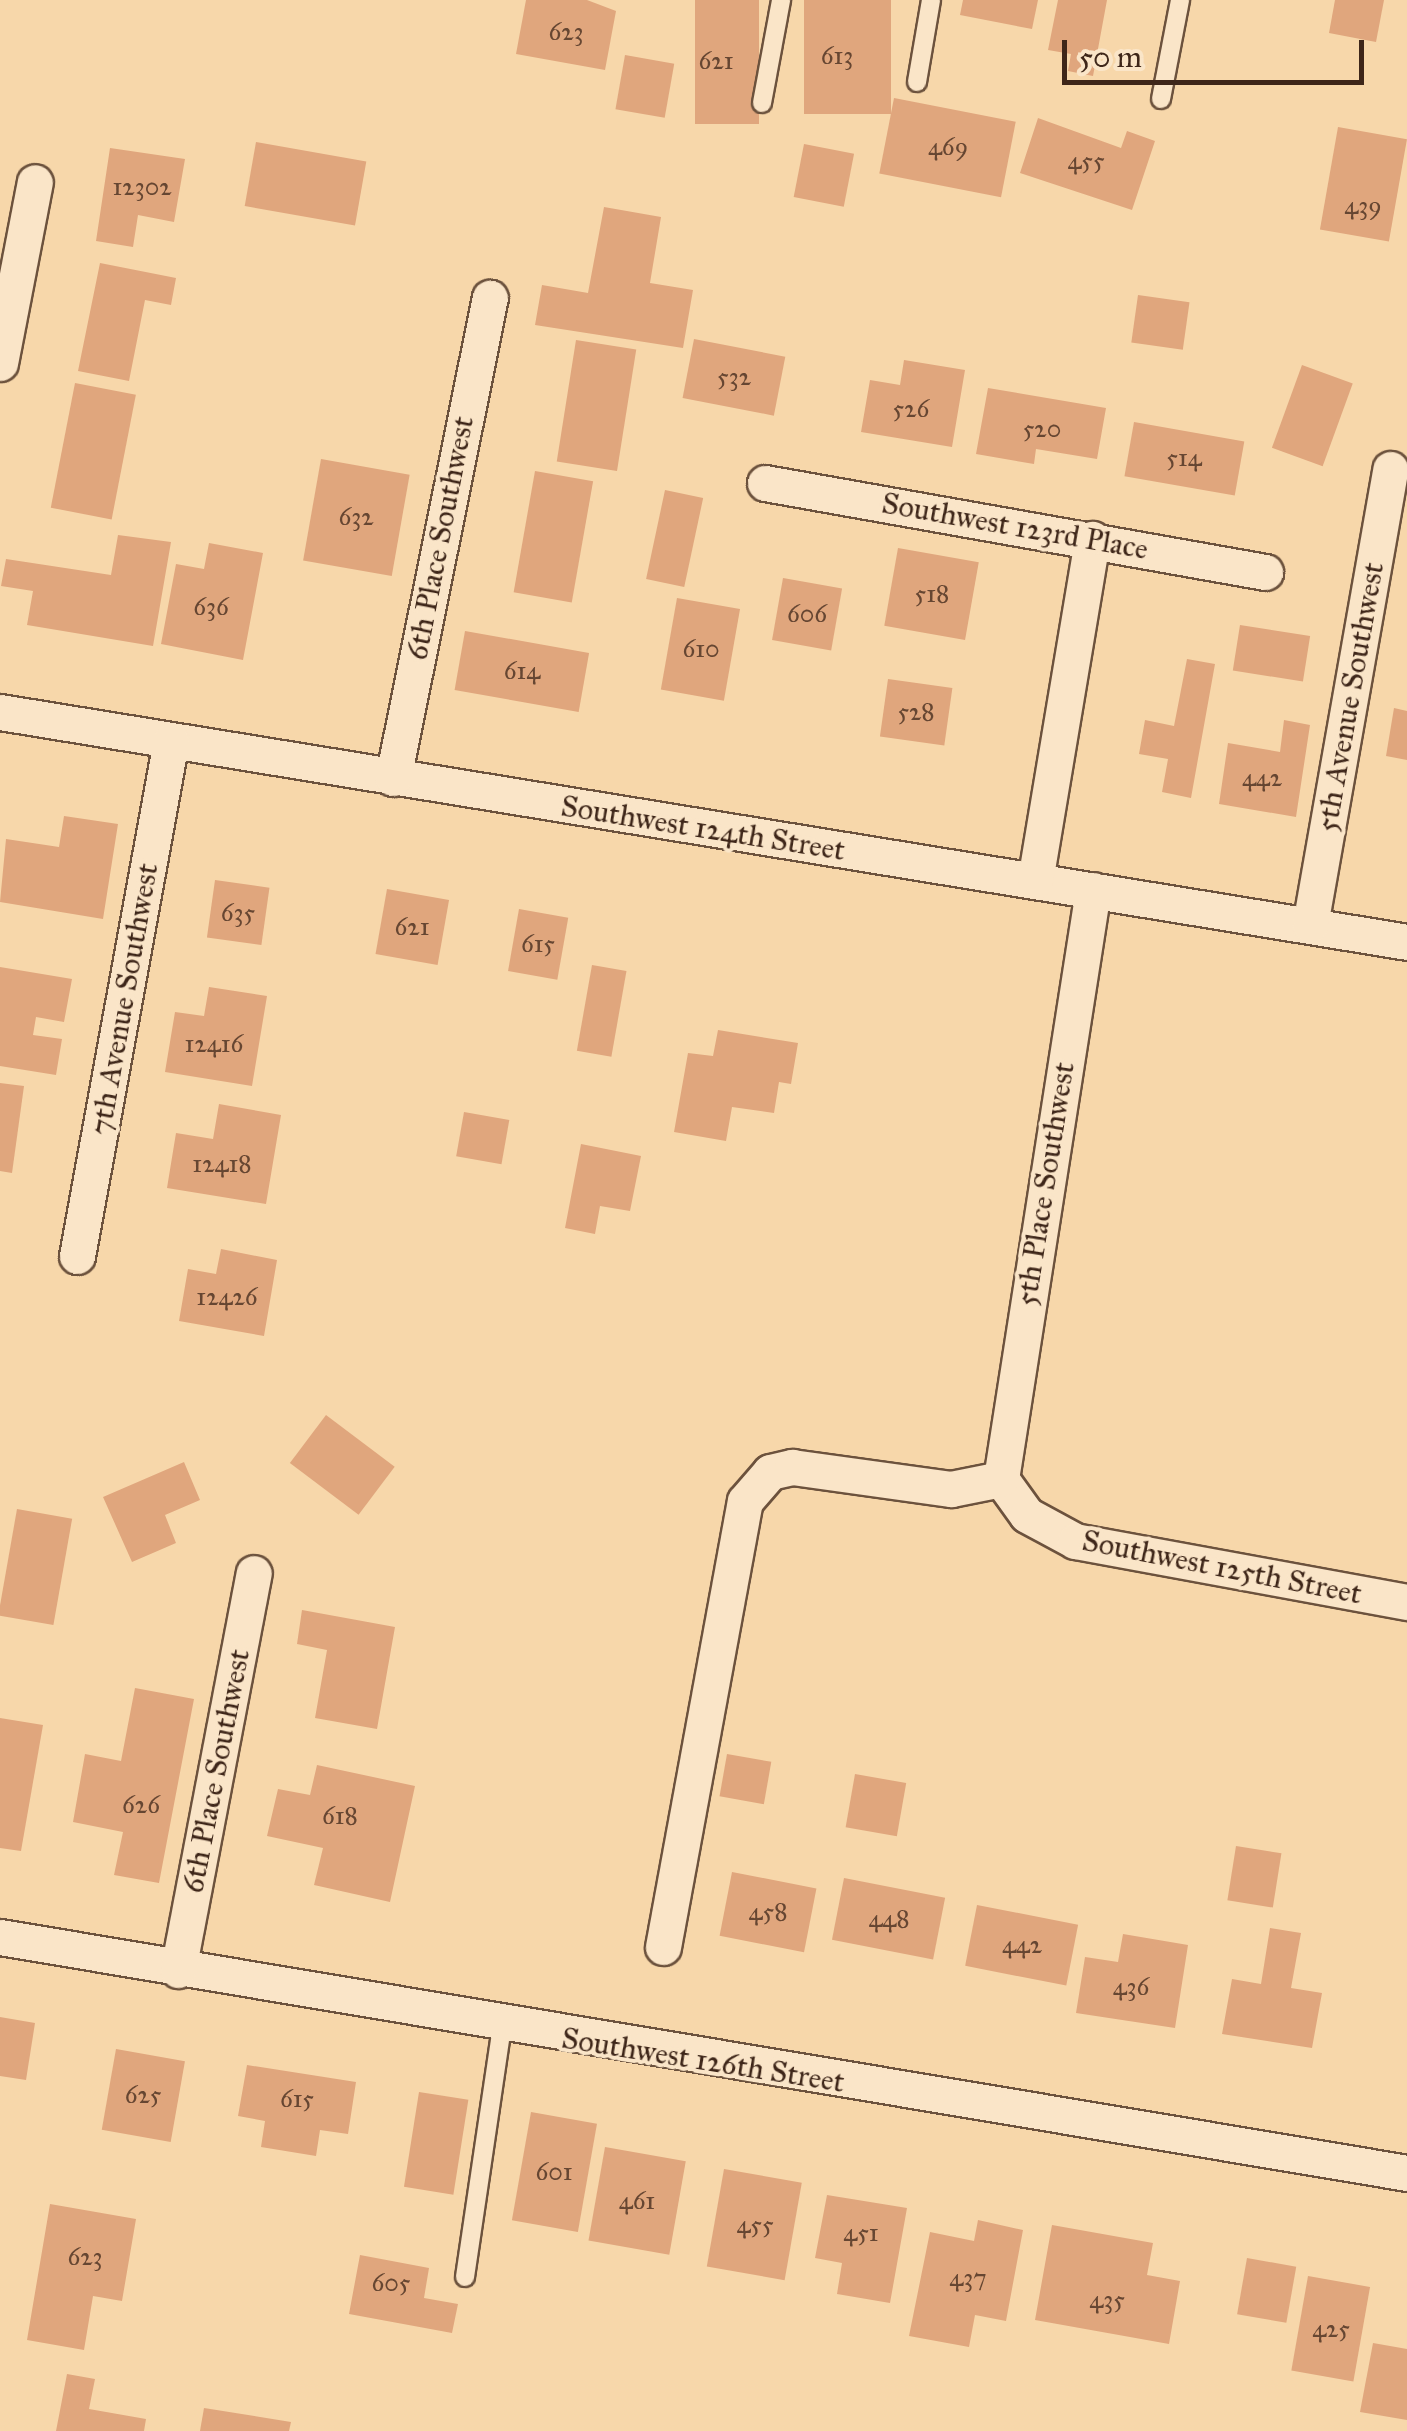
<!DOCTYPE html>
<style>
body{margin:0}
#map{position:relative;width:1407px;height:2431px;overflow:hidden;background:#f7d7aa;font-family:"IM FELL Great Primer",serif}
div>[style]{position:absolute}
.building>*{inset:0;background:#e0a67d;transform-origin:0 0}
.roads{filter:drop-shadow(2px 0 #6c523d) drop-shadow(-2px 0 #6c523d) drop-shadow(0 2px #6c523d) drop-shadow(0 -2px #6c523d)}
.service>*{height:18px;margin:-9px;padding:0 9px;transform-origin:9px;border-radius:9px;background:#fae5c8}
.minor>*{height:35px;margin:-17.5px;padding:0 17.5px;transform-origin:17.5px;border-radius:17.5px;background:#fae5c8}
span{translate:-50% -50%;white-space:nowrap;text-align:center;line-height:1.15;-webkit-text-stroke:8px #fae5c8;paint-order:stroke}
.number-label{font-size:25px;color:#664632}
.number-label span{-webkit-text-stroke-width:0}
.street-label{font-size:30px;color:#3e2619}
.scale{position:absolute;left:1062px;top:40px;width:302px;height:45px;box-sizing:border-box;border:5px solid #3e2619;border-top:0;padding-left:12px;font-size:30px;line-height:35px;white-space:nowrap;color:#3e2619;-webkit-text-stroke:8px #fae5c8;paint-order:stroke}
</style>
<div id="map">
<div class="building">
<i style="clip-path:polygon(526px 0,587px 0,616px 11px,605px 70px,516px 54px)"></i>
<i style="left:695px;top:0;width:64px;height:124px"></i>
<i style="left:804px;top:0;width:87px;height:114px"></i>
<i style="clip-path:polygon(963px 0,1038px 0,1032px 29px,960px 15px)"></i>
<i style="clip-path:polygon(1058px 0,1107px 0,1093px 76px,1068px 71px,1071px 54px,1048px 50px)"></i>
<i style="clip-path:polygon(1335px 0,1384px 0,1376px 42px,1329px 33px)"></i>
<i style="left:625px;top:55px;width:50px;height:55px;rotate:10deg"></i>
<i style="left:894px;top:98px;width:124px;height:77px;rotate:11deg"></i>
<i style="clip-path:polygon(1038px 118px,1121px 148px,1127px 131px,1155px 141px,1132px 210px,1020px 173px)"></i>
<i style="left:1338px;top:127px;width:70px;height:104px;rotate:10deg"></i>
<i style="left:256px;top:142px;width:112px;height:65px;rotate:10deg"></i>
<i style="left:804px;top:144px;width:51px;height:54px;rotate:11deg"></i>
<i style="clip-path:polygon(110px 148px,185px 159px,174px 222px,138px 215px,133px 247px,96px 241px)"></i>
<i style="clip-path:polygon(604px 207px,661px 217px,650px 283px,693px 290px,683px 348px,535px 325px,542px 285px,588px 293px)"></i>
<i style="clip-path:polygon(100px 263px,176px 278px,171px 305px,145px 300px,129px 381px,78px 371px)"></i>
<i style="left:1138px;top:295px;width:52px;height:48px;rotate:8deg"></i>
<i style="left:694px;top:339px;width:93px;height:60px;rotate:11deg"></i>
<i style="left:576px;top:340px;width:61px;height:123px;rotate:9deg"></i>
<i style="clip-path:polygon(904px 360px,965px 370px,952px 447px,861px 432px,870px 380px,900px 385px)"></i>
<i style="left:1302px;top:365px;width:54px;height:88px;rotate:20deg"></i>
<i style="left:75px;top:383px;width:62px;height:127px;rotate:11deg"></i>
<i style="clip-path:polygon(988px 388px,1106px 408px,1097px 459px,1036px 449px,1034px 464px,976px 454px)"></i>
<i style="left:1134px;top:422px;width:112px;height:55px;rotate:10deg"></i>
<i style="left:321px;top:459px;width:90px;height:103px;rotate:10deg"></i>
<i style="left:535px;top:471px;width:59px;height:123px;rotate:10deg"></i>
<i style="left:665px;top:490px;width:39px;height:91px;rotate:12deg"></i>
<i style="clip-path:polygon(118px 535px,171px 542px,153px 646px,27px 625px,33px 591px,1px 586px,6px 559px,111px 575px)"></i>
<i style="clip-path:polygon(209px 543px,263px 553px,243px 660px,161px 644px,176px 564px,204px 569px)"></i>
<i style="left:898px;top:548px;width:82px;height:79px;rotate:10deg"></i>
<i style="left:783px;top:578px;width:60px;height:63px;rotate:10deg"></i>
<i style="left:677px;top:598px;width:64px;height:93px;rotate:10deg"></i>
<i style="left:1240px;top:625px;width:71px;height:46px;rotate:9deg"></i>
<i style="left:465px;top:631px;width:126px;height:60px;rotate:10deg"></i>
<i style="clip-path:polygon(1187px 659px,1215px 664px,1191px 798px,1162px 792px,1168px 759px,1139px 754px,1145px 720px,1174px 726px)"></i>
<i style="left:888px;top:679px;width:65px;height:58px;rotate:8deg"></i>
<i style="clip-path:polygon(1394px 708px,1407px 711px,1407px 760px,1386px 756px)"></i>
<i style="clip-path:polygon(1284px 720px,1310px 725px,1296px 817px,1219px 804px,1228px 743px,1280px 752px)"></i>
<i style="clip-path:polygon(64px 816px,118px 824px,103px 919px,0 902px,6px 839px,59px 847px)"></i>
<i style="left:215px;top:880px;width:55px;height:58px;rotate:8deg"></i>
<i style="left:387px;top:889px;width:63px;height:66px;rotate:10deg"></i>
<i style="left:519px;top:909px;width:50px;height:63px;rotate:10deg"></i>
<i style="left:592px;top:965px;width:35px;height:87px;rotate:10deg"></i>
<i style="clip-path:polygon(0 967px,72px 979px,64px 1022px,36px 1017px,33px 1035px,62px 1039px,56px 1075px,0 1066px)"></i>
<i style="clip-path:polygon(209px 987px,267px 996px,252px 1086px,165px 1072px,175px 1012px,204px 1016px)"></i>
<i style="clip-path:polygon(718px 1030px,798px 1043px,791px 1084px,779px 1082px,774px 1113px,732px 1107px,726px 1141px,674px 1132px,688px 1053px,713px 1056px)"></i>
<i style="clip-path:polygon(0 1083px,24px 1086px,12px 1173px,0 1171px)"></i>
<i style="clip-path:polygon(219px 1104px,281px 1115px,266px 1204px,167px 1188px,176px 1133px,213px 1139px)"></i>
<i style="left:464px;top:1112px;width:46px;height:45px;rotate:10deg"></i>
<i style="clip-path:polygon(581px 1144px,641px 1156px,630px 1211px,600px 1206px,595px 1234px,565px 1228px)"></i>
<i style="clip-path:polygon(221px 1249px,277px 1260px,264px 1336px,179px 1321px,188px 1269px,216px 1274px)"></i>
<i style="left:326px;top:1415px;width:86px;height:60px;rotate:37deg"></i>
<i style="clip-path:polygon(184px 1462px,200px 1500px,165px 1515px,176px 1543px,132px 1562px,103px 1497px)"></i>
<i style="left:17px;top:1509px;width:56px;height:108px;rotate:10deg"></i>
<i style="clip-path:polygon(302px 1610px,395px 1627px,377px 1729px,315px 1718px,327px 1650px,297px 1644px)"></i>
<i style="clip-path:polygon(135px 1688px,194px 1699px,159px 1883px,114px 1875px,123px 1832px,73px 1822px,85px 1754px,121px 1761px)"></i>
<i style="clip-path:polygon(0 1718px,43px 1725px,21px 1851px,0 1848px)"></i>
<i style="left:727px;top:1754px;width:45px;height:43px;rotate:10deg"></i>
<i style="clip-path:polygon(317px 1765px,415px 1786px,390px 1902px,314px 1885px,323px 1848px,267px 1836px,278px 1789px,310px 1795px)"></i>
<i style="left:855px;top:1774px;width:52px;height:54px;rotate:10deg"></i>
<i style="left:1236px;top:1846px;width:46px;height:55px;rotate:9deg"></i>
<i style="left:732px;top:1872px;width:86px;height:65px;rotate:11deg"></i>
<i style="left:844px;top:1878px;width:103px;height:63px;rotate:11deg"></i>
<i style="left:977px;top:1905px;width:103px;height:62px;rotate:11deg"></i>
<i style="clip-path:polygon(1270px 1928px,1301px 1933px,1291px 1988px,1322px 1993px,1312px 2048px,1222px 2034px,1232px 1979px,1261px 1984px)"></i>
<i style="clip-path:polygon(1123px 1934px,1188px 1945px,1175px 2028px,1076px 2013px,1085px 1957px,1118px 1962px)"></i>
<i style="clip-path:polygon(0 2017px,35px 2023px,26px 2080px,0 2076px)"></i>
<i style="left:116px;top:2049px;width:70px;height:82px;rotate:10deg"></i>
<i style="clip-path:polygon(247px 2065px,356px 2082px,348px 2134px,320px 2130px,316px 2156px,261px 2147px,265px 2121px,238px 2116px)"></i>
<i style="left:419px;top:2092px;width:50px;height:96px;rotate:9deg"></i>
<i style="left:531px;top:2112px;width:67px;height:110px;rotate:10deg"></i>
<i style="left:605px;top:2147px;width:82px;height:95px;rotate:10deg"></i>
<i style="left:724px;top:2169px;width:79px;height:99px;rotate:10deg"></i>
<i style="clip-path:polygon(827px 2195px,907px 2208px,890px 2303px,837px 2294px,842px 2263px,815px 2258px)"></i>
<i style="clip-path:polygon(50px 2204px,136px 2219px,122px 2301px,93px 2296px,84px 2350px,27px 2340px)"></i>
<i style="clip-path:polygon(978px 2220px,1023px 2230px,1006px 2321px,975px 2315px,969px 2347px,909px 2336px,930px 2232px,974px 2241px)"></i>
<i style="clip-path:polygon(1052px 2225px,1153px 2243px,1147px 2275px,1180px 2281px,1169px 2344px,1035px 2320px)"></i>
<i style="clip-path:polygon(360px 2255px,429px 2268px,424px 2298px,458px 2304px,452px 2333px,349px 2314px)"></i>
<i style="left:1247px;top:2258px;width:50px;height:57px;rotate:10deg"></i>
<i style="left:1308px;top:2276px;width:63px;height:96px;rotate:10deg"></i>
<i style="clip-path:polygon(1373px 2343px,1407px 2349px,1407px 2420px,1360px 2412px)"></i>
<i style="clip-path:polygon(67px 2374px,95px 2379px,89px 2409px,146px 2419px,144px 2431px,56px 2431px)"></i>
<i style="clip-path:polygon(204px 2408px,291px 2422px,289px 2431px,200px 2431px)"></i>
</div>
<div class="roads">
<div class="service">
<i style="left:917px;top:82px;width:83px;rotate:-80.3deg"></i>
<i style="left:1161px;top:99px;width:101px;rotate:-79.1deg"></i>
<i style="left:762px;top:103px;width:105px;rotate:-79.5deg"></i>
<i style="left:465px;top:2277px;width:254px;rotate:-81.6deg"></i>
</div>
<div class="minor">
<i style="left:0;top:363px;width:184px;rotate:-79.1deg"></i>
<i style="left:765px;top:483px;width:508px;rotate:10.09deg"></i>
<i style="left:0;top:712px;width:1426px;rotate:9.28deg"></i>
<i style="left:393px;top:778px;width:490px;rotate:-78.6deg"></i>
<i style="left:1035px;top:881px;width:347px;rotate:-80.5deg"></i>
<i style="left:1310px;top:925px;width:463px;rotate:-80deg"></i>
<i style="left:77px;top:1256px;width:524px;rotate:-79.66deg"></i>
<i style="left:1001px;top:1479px;width:596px;rotate:-81.12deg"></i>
<i style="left:1001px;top:1479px;width:44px;rotate:54.2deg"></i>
<i style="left:1027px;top:1515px;width:55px;rotate:28.4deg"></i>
<i style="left:1075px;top:1541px;width:338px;rotate:10.4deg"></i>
<i style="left:0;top:1937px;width:1427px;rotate:9.52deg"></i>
<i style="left:663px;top:1947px;width:453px;rotate:-79.6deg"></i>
<i style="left:745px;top:1501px;width:38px;rotate:-49deg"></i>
<i style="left:770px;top:1472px;width:23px;rotate:-13deg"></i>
<i style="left:792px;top:1467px;width:161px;rotate:7.9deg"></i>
<i style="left:951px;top:1489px;width:51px;rotate:-11.3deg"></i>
<i style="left:178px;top:1970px;width:404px;rotate:-79.2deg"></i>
</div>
</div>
<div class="number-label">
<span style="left:566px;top:32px">623</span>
<span style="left:837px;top:56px">613</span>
<span style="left:716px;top:61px">621</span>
<span style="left:948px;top:147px">469</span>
<span style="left:1086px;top:161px">455</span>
<span style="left:142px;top:187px">12302</span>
<span style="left:1363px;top:206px">439</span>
<span style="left:734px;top:377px">532</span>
<span style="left:911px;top:409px">526</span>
<span style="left:1042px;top:429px">520</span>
<span style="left:1184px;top:458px">514</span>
<span style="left:356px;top:517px">632</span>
<span style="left:932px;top:594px">518</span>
<span style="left:211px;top:607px">636</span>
<span style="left:807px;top:614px">606</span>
<span style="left:701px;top:649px">610</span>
<span style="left:522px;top:671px">614</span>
<span style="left:916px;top:712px">528</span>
<span style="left:1262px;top:778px">442</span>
<span style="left:238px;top:913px">635</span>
<span style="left:412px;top:927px">621</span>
<span style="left:538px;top:944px">615</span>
<span style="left:214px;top:1044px">12416</span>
<span style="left:222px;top:1164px">12418</span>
<span style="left:227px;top:1297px">12426</span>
<span style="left:141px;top:1805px">626</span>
<span style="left:340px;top:1816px">618</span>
<span style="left:768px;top:1912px">458</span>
<span style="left:889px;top:1919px">448</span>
<span style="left:1022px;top:1945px">442</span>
<span style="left:1131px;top:1987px">436</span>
<span style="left:143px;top:2095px">625</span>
<span style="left:297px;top:2099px">615</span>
<span style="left:554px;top:2172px">601</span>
<span style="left:637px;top:2201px">461</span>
<span style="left:755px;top:2225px">455</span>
<span style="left:861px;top:2233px">451</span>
<span style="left:85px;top:2257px">623</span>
<span style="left:968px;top:2278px">437</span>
<span style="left:391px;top:2283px">605</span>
<span style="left:1107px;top:2300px">435</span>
<span style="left:1331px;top:2329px">425</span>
</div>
<div class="street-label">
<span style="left:1015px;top:526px;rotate:10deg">Southwest 123rd Place</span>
<span style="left:440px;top:538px;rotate:-79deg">6th Place Southwest</span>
<span style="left:1350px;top:697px;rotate:-80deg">5th Avenue Southwest</span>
<span style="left:703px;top:828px;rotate:9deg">Southwest 124th Street</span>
<span style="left:124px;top:999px;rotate:-80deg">7th Avenue Southwest</span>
<span style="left:1045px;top:1184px;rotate:-81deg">5th Place Southwest</span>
<span style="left:1222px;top:1567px;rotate:11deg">Southwest 125th Street</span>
<span style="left:216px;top:1771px;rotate:-79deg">6th Place Southwest</span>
<span style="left:703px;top:2060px;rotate:9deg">Southwest 126th Street</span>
</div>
<div class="scale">50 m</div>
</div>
